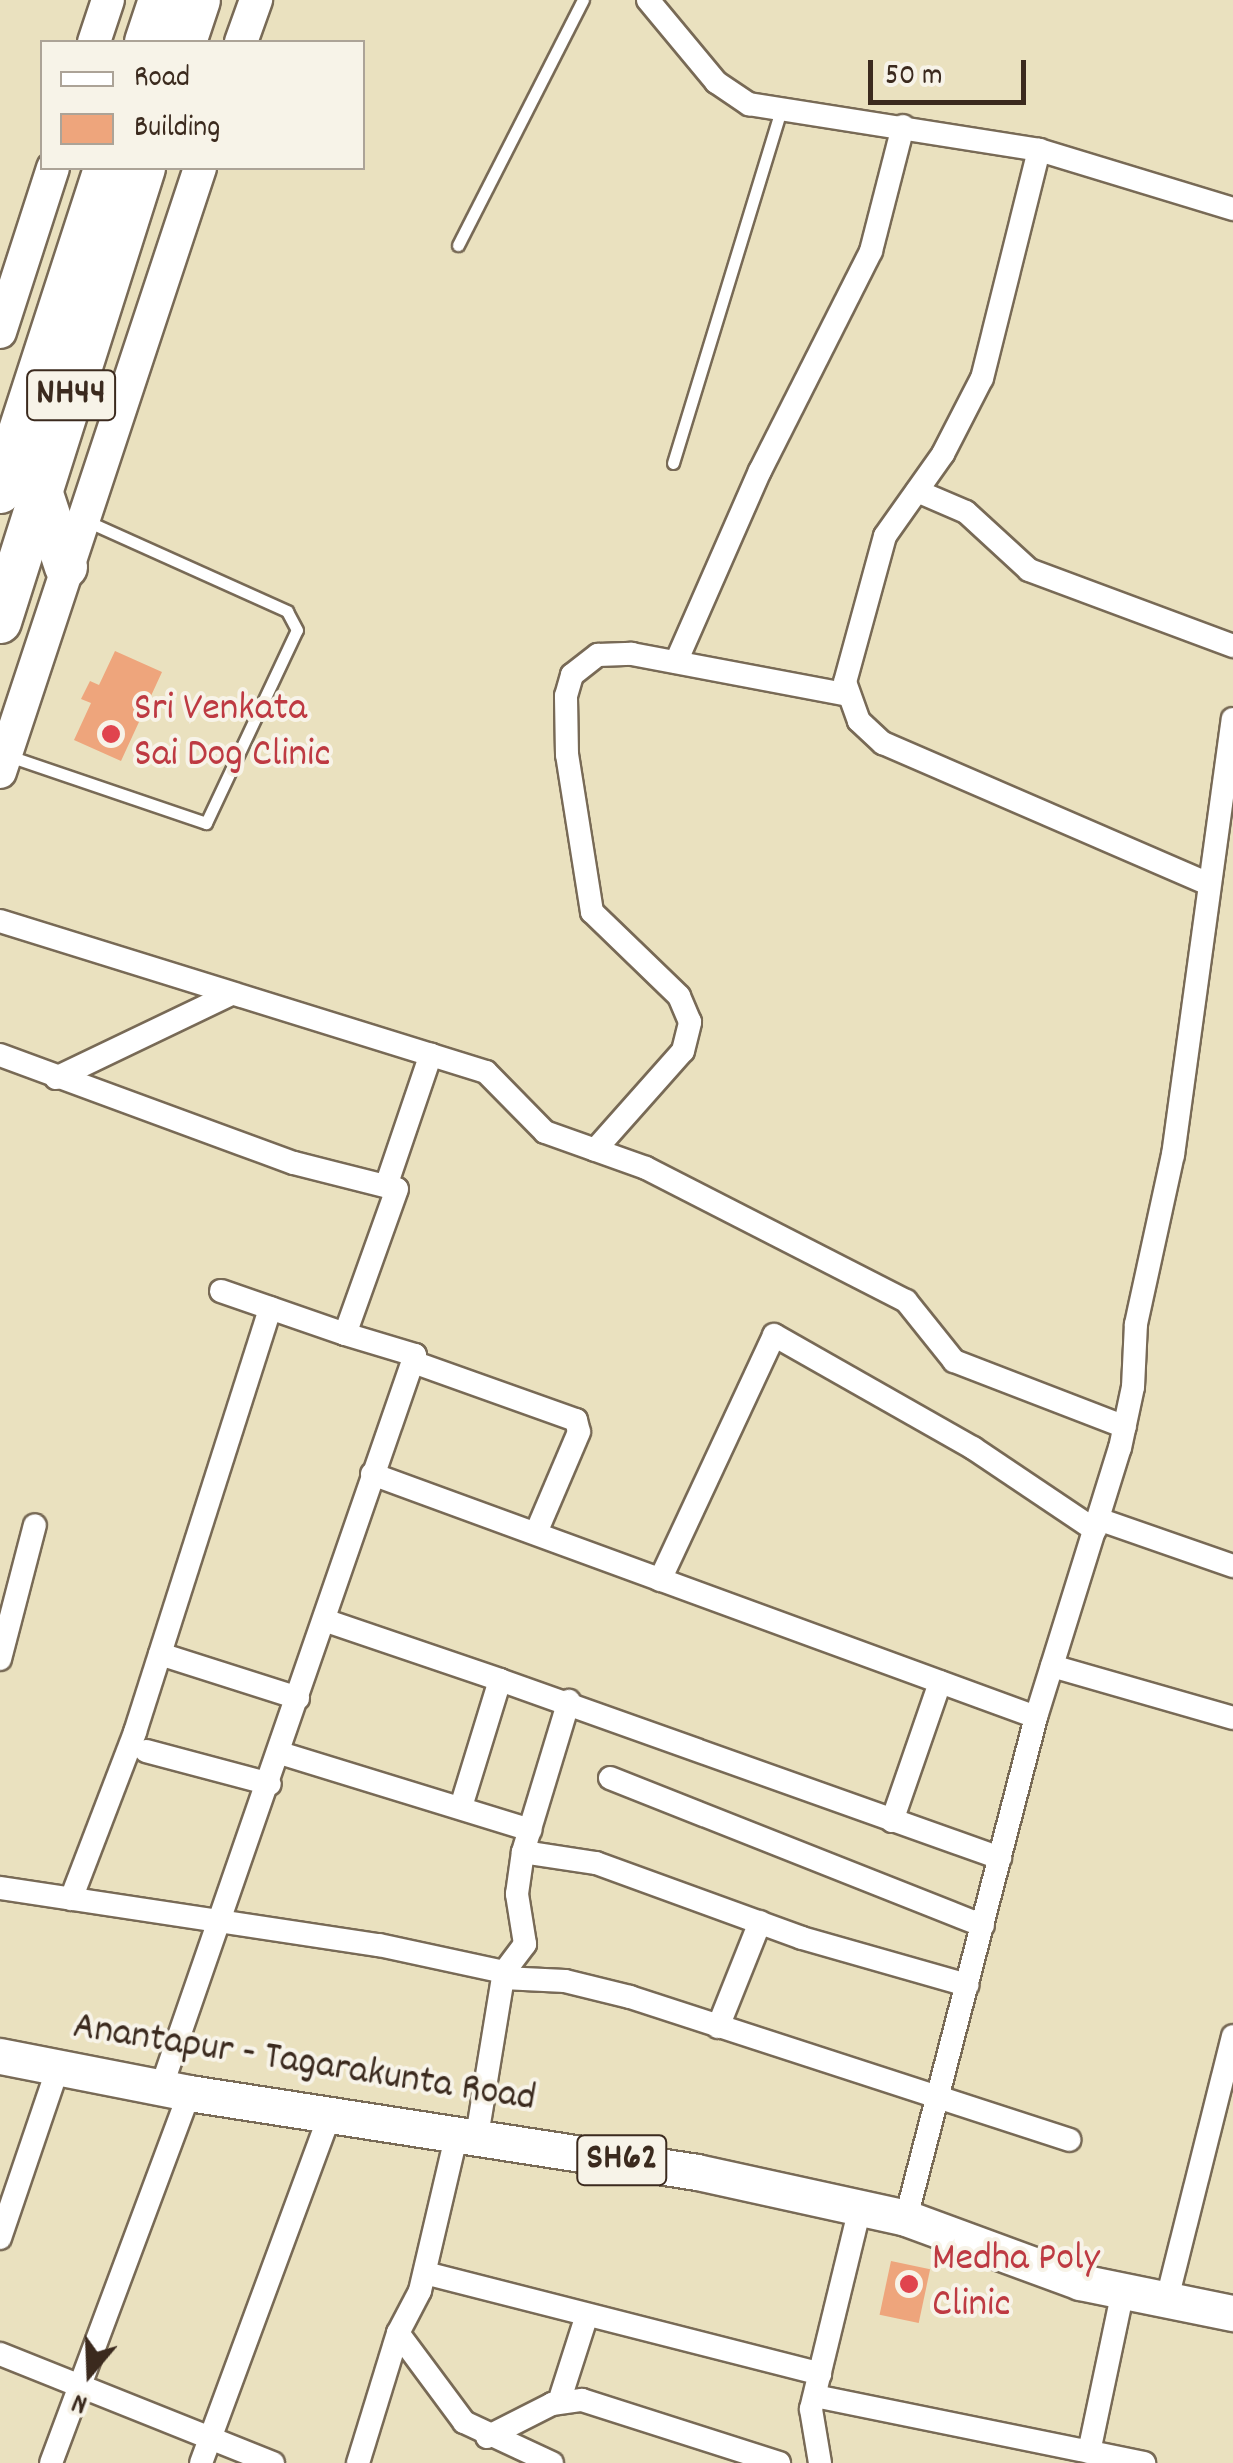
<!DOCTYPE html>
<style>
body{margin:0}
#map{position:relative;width:1233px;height:2463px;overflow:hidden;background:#eae1bf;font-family:Dekko,sans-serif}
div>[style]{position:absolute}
.building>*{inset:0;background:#eea57c;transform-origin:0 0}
.roads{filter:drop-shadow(2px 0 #786a56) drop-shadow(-2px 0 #786a56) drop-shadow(0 2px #786a56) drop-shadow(0 -2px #786a56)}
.lane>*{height:11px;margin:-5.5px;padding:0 5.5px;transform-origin:5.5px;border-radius:5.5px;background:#fff}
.street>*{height:22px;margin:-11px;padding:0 11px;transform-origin:11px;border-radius:11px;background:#fff}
.secondary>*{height:32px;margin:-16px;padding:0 16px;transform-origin:16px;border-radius:16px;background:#fff}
.primary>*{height:35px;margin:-17.5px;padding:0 17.5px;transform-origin:17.5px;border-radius:17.5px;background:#fff}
.highway>*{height:42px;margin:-21px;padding:0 21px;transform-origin:21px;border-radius:21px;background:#fff}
.dots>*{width:28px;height:28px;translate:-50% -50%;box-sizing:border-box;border:5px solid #f7f3e8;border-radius:50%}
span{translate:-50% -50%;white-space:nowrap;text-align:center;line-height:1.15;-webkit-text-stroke:8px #f7f3e8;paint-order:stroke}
.shield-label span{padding:2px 8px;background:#f7f3e8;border:2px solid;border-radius:8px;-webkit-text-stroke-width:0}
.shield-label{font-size:38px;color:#3b2a1e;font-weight:700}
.health-label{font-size:40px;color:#be3a42}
.left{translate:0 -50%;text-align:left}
.street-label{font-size:40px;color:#3b2a1e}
.legend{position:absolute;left:40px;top:40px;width:325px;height:130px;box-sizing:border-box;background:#f7f3e8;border:2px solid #aca397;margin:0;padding:12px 18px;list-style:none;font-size:30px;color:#3b2a1e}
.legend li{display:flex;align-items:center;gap:20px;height:50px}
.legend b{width:50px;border:2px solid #aca397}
.north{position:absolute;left:40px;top:2323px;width:100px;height:100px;-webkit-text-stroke:8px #f7f3e8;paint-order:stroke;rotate:199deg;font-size:28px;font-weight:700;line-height:40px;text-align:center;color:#3b2a1e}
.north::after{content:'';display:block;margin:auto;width:35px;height:45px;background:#3b2a1e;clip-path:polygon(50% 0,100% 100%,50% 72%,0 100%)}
.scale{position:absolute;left:868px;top:60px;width:158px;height:45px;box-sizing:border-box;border:5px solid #3b2a1e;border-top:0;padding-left:12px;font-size:30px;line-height:35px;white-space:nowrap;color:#3b2a1e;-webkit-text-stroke:8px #f7f3e8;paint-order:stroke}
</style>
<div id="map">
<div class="building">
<i style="clip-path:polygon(115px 651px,162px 672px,121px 761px,74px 740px,91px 703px,81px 699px,90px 681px,99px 685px)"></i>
<i style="left:891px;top:2261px;width:40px;height:55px;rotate:12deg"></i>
</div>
<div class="roads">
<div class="lane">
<i style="left:458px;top:245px;width:275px;rotate:-63deg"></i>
<i style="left:673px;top:463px;width:367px;rotate:-73deg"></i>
<i style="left:9px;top:756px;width:208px;rotate:18.8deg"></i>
<i style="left:206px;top:823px;width:213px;rotate:-64.8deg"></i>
<i style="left:297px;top:630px;width:21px;rotate:-118deg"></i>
<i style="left:287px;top:611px;width:219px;rotate:-155.8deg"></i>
</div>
<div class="street">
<i style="left:648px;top:0;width:107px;rotate:50.3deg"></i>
<i style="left:716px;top:82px;width:40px;rotate:34deg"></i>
<i style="left:749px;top:104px;width:294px;rotate:9deg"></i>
<i style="left:1039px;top:150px;width:203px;rotate:16.9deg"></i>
<i style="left:1039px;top:150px;width:235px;rotate:104deg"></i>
<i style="left:982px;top:378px;width:85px;rotate:117.2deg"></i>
<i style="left:943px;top:454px;width:100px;rotate:125.3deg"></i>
<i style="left:885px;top:536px;width:151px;rotate:105.3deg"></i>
<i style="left:845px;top:682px;width:41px;rotate:70.3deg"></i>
<i style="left:859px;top:721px;width:33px;rotate:43deg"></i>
<i style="left:883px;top:743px;width:353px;rotate:23.4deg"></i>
<i style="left:917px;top:491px;width:53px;rotate:23.2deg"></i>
<i style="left:966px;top:512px;width:86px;rotate:42.6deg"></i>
<i style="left:1029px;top:570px;width:218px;rotate:20.4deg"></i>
<i style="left:676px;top:662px;width:209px;rotate:-66.3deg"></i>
<i style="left:760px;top:471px;width:246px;rotate:-63.2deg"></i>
<i style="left:871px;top:251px;width:129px;rotate:-75.6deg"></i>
<i style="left:0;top:921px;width:509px;rotate:17.26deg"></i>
<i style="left:486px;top:1072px;width:84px;rotate:45.5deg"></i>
<i style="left:545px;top:1132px;width:107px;rotate:19.6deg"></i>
<i style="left:646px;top:1168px;width:292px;rotate:27.1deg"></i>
<i style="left:906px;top:1301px;width:77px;rotate:51.3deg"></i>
<i style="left:954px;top:1361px;width:183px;rotate:21.1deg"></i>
<i style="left:0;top:1055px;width:313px;rotate:20.2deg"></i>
<i style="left:294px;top:1163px;width:106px;rotate:14.2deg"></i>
<i style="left:397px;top:1189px;width:154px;rotate:109.7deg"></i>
<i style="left:345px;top:1334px;width:73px;rotate:16.7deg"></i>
<i style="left:415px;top:1355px;width:776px;rotate:109.11deg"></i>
<i style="left:56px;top:1078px;width:190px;rotate:-25.6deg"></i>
<i style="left:595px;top:1150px;width:132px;rotate:-48.4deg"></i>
<i style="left:683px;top:1051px;width:30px;rotate:-76deg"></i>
<i style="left:690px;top:1022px;width:28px;rotate:-113deg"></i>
<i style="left:679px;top:996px;width:121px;rotate:-136deg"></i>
<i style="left:592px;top:912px;width:159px;rotate:-99deg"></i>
<i style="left:567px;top:755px;width:59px;rotate:-91deg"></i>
<i style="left:566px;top:696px;width:22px;rotate:-74deg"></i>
<i style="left:572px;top:675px;width:33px;rotate:-38deg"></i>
<i style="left:598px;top:655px;width:34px;rotate:-2deg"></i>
<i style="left:632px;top:654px;width:220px;rotate:10.7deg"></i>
<i style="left:386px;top:1186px;width:139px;rotate:-71.2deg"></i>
<i style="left:221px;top:1291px;width:131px;rotate:19.1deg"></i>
<i style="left:413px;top:1362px;width:173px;rotate:19.6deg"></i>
<i style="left:576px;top:1420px;width:12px;rotate:76deg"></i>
<i style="left:579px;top:1432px;width:110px;rotate:113.1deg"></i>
<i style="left:372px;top:1474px;width:707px;rotate:20.1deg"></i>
<i style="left:1098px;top:1519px;width:143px;rotate:19.2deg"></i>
<i style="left:660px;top:1580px;width:270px;rotate:-65deg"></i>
<i style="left:774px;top:1335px;width:229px;rotate:29.6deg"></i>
<i style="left:973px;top:1448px;width:147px;rotate:33.9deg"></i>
<i style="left:324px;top:1620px;width:186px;rotate:18.8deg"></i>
<i style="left:500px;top:1680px;width:133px;rotate:107.1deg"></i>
<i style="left:160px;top:1654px;width:145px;rotate:17.7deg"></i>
<i style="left:0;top:1659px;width:138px;rotate:-75.4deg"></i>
<i style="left:1052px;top:1666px;width:188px;rotate:16deg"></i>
<i style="left:500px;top:1680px;width:531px;rotate:19.6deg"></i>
<i style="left:146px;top:1751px;width:128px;rotate:14.9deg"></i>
<i style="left:280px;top:1753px;width:262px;rotate:17.1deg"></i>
<i style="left:610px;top:1778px;width:401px;rotate:21.6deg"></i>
<i style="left:892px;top:1821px;width:147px;rotate:-70.9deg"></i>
<i style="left:523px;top:1852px;width:74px;rotate:8.6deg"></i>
<i style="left:596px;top:1863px;width:219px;rotate:20deg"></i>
<i style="left:802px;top:1938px;width:172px;rotate:15.9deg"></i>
<i style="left:0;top:1888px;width:383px;rotate:8.6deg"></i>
<i style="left:379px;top:1945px;width:128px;rotate:12.2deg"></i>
<i style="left:71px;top:1899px;width:179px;rotate:-69deg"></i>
<i style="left:135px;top:1732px;width:445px;rotate:-72.3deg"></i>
<i style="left:503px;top:1978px;width:62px;rotate:2.8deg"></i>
<i style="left:565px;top:1981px;width:67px;rotate:13.8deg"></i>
<i style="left:630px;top:1997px;width:462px;rotate:18deg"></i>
<i style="left:718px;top:2027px;width:113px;rotate:-68.2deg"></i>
<i style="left:457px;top:2133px;width:162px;rotate:103.2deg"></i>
<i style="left:420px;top:2291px;width:47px;rotate:117.6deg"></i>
<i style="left:398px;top:2333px;width:111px;rotate:53.4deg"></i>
<i style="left:464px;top:2422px;width:97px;rotate:25deg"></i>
<i style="left:477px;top:2136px;width:166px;rotate:-80.7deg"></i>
<i style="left:504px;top:1972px;width:35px;rotate:-53deg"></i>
<i style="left:525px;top:1944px;width:51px;rotate:-99.1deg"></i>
<i style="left:517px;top:1894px;width:42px;rotate:-81.9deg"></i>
<i style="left:523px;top:1852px;width:158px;rotate:-73.1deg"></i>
<i style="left:906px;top:2218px;width:518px;rotate:-75.45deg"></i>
<i style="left:1036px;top:1717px;width:282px;rotate:-72.7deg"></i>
<i style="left:1120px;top:1448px;width:62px;rotate:-78deg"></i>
<i style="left:1133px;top:1387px;width:63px;rotate:-87.3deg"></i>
<i style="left:1136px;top:1324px;width:173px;rotate:-77.7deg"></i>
<i style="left:1173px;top:1155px;width:440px;rotate:-82.2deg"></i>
<i style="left:0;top:2238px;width:180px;rotate:-71.2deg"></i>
<i style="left:425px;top:2273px;width:408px;rotate:14.3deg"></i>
<i style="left:1167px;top:2299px;width:271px;rotate:-75.9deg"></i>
<i style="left:0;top:2354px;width:294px;rotate:21.8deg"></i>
<i style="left:815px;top:2396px;width:336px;rotate:11.5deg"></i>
<i style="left:559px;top:2402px;width:91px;rotate:-72.2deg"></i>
<i style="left:487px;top:2437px;width:73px;rotate:-26.9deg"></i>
<i style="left:552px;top:2404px;width:30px;rotate:-8deg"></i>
<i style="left:582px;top:2400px;width:207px;rotate:17.7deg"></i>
<i style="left:1089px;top:2452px;width:165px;rotate:-78.1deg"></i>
<i style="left:51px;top:2463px;width:395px;rotate:-69.5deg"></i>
<i style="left:201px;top:2463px;width:372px;rotate:-69.7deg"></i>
<i style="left:358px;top:2463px;width:136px;rotate:-72.9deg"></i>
<i style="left:820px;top:2463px;width:55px;rotate:-99.5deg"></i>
<i style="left:811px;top:2409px;width:207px;rotate:-76.3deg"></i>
</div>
<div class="secondary">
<i style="left:94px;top:42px;width:44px;rotate:-71.6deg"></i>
<i style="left:241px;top:42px;width:45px;rotate:-70.3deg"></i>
<i style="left:0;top:332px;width:172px;rotate:-72.1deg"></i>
<i style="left:0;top:772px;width:636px;rotate:-71.68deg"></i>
</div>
<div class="primary">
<i style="left:0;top:2056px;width:193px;rotate:11.1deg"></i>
<i style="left:189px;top:2093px;width:514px;rotate:8.84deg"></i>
<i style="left:697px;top:2172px;width:214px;rotate:12.4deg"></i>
<i style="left:906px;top:2218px;width:185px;rotate:20.2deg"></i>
<i style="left:1080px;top:2282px;width:156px;rotate:11.5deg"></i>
</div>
<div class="highway">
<i style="left:146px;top:42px;width:44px;rotate:-71.6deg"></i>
<i style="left:185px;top:42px;width:44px;rotate:-71.6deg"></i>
<i style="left:41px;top:491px;width:80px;rotate:71.8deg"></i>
<i style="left:0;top:492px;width:341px;rotate:-72deg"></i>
<i style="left:0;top:622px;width:476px;rotate:-72.4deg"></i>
</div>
</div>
<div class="dots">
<i style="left:111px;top:734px;background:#e0444e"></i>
<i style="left:909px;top:2284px;background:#e0444e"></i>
</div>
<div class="shield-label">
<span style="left:71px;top:395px">NH44</span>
<span style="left:622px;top:2160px">SH62</span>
</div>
<div class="health-label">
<span class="left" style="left:134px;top:734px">Sri Venkata<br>Sai Dog Clinic</span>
<span class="left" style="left:932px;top:2284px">Medha Poly<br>Clinic</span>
</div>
<div class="street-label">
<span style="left:304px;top:2065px;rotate:9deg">Anantapur - Tagarakunta Road</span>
</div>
<ul class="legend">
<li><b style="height:12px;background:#fff"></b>Road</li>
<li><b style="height:28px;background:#eea57c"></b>Building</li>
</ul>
<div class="north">N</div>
<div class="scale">50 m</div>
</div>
